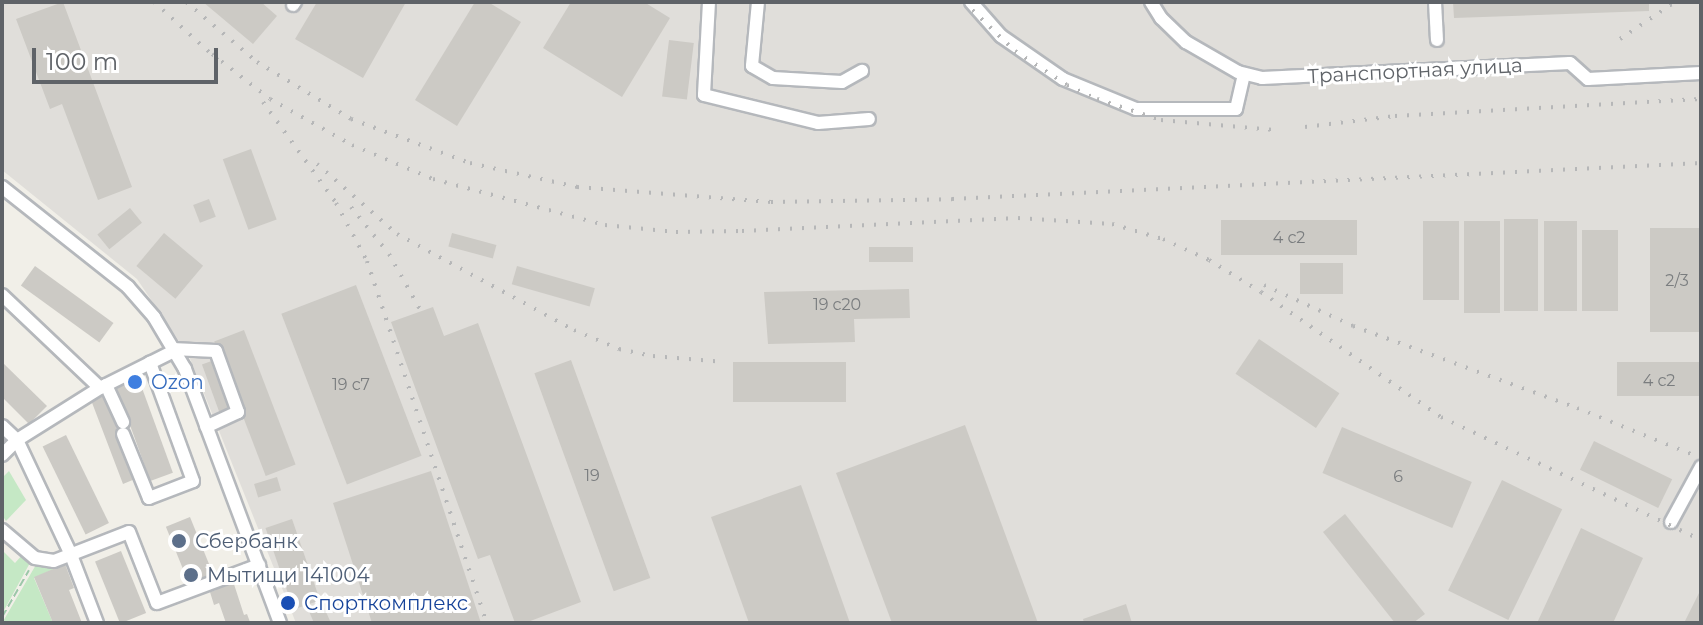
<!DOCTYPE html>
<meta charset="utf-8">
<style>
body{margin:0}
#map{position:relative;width:1703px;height:625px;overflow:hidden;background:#f1efe8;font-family:Montserrat,sans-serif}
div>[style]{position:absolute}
.industrial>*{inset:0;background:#e0deda}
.green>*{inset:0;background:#c5e8c5}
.building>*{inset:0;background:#cccac5;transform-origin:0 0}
.path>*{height:2px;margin-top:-1px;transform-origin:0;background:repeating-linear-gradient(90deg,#9cc7a9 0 8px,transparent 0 12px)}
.roads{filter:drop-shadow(2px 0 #b5b8bc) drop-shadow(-2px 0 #b5b8bc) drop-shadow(0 2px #b5b8bc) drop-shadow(0 -2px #b5b8bc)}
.minor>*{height:12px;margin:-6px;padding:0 6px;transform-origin:6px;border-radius:6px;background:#fff}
.rail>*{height:4px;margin-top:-2px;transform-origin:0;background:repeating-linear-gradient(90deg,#b6b7b8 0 2px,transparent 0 12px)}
.dots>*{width:22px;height:22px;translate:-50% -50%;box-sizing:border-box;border:4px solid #fff;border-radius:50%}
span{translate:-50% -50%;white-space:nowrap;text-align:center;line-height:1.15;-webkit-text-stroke:6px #fff;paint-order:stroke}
.number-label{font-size:16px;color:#7a7d7f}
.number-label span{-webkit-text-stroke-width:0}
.street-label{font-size:20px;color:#5f6368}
.shop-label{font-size:20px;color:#366cbe}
.left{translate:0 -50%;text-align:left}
.service-label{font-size:20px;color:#4e5e75}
.transit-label{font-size:20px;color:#164399}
.frame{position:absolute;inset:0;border:4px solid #5f6368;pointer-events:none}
.scale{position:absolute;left:32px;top:48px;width:186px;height:36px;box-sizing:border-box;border:4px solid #5f6368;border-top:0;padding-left:10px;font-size:24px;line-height:28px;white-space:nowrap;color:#5f6368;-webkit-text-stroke:6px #fff;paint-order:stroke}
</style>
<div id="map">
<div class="industrial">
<i style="clip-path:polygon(2px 2px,1701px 2px,1701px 623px,296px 623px,189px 356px,137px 279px,2px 170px)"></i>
</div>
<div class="green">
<i style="clip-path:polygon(9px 471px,26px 500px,6px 521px,2px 515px,2px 478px)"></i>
<i style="clip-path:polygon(2px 550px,15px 563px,23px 554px,31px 561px,2px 614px)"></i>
<i style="clip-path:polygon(37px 563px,65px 564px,34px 578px,53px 623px,2px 623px)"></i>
</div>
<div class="building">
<i style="clip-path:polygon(63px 2px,132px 187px,98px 200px,62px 104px,50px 109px,16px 19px)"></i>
<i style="clip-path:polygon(203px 2px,261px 2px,277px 16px,253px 44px)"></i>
<i style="clip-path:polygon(317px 2px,406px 2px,363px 78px,295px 39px)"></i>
<i style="clip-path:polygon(475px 2px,488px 2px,521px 22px,457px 126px,415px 100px)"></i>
<i style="clip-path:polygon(571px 2px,644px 2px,670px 18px,622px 97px,543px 48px)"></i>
<i style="clip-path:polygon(1453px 2px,1649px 2px,1649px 11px,1454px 18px)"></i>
<i style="left:669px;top:40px;width:25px;height:57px;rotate:7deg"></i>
<i style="left:251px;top:149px;width:75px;height:30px;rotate:70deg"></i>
<i style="left:209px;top:199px;width:19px;height:17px;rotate:69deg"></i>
<i style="left:130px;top:208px;width:19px;height:42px;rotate:51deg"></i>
<i style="left:1538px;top:219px;width:92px;height:34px;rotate:90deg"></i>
<i style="left:1221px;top:220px;width:136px;height:35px"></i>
<i style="left:1423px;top:221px;width:36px;height:79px"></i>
<i style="left:1464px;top:221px;width:36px;height:92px"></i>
<i style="left:1544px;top:221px;width:33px;height:90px"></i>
<i style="left:1701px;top:228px;width:104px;height:51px;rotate:90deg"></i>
<i style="left:1582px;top:230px;width:36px;height:81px"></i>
<i style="left:164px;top:233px;width:51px;height:43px;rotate:40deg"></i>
<i style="left:452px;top:233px;width:46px;height:14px;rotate:15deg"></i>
<i style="left:869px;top:247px;width:44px;height:15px"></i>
<i style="left:1300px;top:263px;width:43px;height:31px"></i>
<i style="left:35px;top:266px;width:97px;height:24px;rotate:36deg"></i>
<i style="left:517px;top:266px;width:81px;height:19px;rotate:16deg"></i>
<i style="left:356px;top:285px;width:183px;height:80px;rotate:69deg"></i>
<i style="clip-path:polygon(909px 289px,910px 318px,854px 319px,855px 342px,768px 344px,764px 292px)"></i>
<i style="clip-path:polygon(433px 307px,444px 336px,478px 323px,581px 602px,525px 623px,515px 623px,490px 555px,478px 559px,391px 322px)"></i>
<i style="left:244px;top:330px;width:144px;height:32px;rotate:69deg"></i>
<i style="left:1259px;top:339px;width:97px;height:42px;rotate:34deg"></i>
<i style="left:217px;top:359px;width:50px;height:16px;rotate:70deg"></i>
<i style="left:571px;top:360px;width:232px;height:39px;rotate:70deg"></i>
<i style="clip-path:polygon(2px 362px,47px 406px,29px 424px,2px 397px)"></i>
<i style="left:733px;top:362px;width:113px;height:40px"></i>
<i style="left:1701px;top:362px;width:34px;height:84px;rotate:90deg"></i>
<i style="left:138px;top:377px;width:102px;height:24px;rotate:70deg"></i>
<i style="clip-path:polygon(104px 395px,119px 427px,116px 428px,135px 479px,123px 484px,91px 400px)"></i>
<i style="clip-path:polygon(965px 425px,1038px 623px,892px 623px,836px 473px)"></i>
<i style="left:1342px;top:427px;width:141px;height:50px;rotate:23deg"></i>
<i style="left:66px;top:435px;width:98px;height:26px;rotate:64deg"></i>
<i style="left:1594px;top:441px;width:87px;height:32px;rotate:26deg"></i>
<i style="clip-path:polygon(431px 471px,481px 623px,372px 623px,333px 503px)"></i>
<i style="left:277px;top:477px;width:14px;height:24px;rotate:73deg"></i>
<i style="left:1502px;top:480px;width:67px;height:123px;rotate:26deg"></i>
<i style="clip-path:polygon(801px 485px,850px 623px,749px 623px,711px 517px)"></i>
<i style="clip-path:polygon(1345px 514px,1425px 614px,1413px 623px,1395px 623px,1323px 532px)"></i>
<i style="left:190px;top:517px;width:61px;height:26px;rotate:68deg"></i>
<i style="left:292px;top:519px;width:86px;height:28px;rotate:71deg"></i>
<i style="clip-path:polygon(1581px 528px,1643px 558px,1613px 623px,1537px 623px)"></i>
<i style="left:121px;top:551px;width:67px;height:28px;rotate:68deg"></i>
<i style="clip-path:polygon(65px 564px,74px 588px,69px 590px,82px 623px,53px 623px,34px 577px)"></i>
<i style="clip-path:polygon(232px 578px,244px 615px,247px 614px,250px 622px,226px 623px,219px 603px,214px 605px,210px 592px,216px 590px,214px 584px)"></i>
<i style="clip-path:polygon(1701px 589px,1701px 623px,1684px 623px)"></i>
<i style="clip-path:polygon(322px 603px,331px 623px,314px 623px,308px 609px)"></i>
<i style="clip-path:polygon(1126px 604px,1132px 623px,1084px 623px,1083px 619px)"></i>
</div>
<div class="path">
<i style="left:2px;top:617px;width:54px;rotate:-60.1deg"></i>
</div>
<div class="roads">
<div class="minor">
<i style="left:709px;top:2px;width:93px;rotate:93.1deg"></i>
<i style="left:704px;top:95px;width:117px;rotate:13.8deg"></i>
<i style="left:818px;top:123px;width:51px;rotate:-4.5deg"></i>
<i style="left:758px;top:2px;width:64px;rotate:95.4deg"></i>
<i style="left:752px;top:66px;width:24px;rotate:30deg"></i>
<i style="left:773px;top:78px;width:69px;rotate:3.3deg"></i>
<i style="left:842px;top:82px;width:23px;rotate:-29deg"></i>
<i style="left:971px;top:2px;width:45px;rotate:48.6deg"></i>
<i style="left:1001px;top:36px;width:75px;rotate:34.7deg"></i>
<i style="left:1063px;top:79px;width:79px;rotate:22.3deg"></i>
<i style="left:1136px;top:109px;width:100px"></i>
<i style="left:1236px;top:109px;width:36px;rotate:-77deg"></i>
<i style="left:1151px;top:2px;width:19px;rotate:58deg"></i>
<i style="left:1161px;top:18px;width:35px;rotate:44deg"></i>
<i style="left:1186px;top:42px;width:60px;rotate:30deg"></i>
<i style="left:1238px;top:72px;width:25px;rotate:14deg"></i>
<i style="left:1262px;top:78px;width:308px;rotate:-2.8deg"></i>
<i style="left:1570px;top:63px;width:24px;rotate:42deg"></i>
<i style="left:1588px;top:79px;width:113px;rotate:-3deg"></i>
<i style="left:1435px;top:2px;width:38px;rotate:87deg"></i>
<i style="left:293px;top:5px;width:4px;rotate:-56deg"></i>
<i style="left:2px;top:187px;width:161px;rotate:38.4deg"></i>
<i style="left:128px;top:287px;width:40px;rotate:49deg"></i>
<i style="left:154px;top:317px;width:61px;rotate:59.2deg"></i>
<i style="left:185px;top:369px;width:271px;rotate:69.5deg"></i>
<i style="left:2px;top:295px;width:135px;rotate:43.5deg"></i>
<i style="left:100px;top:388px;width:83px;rotate:-26.6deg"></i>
<i style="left:172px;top:349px;width:44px;rotate:2.6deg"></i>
<i style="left:216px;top:351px;width:65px;rotate:70.2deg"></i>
<i style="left:238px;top:412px;width:35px;rotate:155deg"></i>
<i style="left:106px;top:385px;width:41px;rotate:65.3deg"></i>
<i style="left:2px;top:426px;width:21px;rotate:43deg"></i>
<i style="left:17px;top:440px;width:127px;rotate:64.8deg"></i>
<i style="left:71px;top:555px;width:73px;rotate:69.1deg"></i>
<i style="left:123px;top:434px;width:69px;rotate:67.9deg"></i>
<i style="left:149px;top:498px;width:47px;rotate:-21.1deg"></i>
<i style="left:193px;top:481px;width:126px;rotate:-110deg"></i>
<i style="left:2px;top:455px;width:21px;rotate:-45deg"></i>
<i style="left:17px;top:440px;width:98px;rotate:-32.1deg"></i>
<i style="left:1671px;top:522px;width:63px;rotate:-61.4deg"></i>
<i style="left:2px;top:530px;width:43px;rotate:40.3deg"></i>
<i style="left:35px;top:558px;width:19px;rotate:9deg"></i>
<i style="left:54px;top:561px;width:80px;rotate:-21.1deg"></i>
<i style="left:129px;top:532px;width:76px;rotate:68.5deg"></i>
<i style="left:157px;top:603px;width:109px;rotate:-20.4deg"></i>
</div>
</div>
<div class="rail">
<i style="left:154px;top:2px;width:88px;rotate:42.2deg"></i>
<i style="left:186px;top:2px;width:93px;rotate:40.2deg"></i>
<i style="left:257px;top:62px;width:110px;rotate:31.2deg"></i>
<i style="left:351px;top:119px;width:127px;rotate:20.3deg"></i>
<i style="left:470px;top:163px;width:110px;rotate:12.6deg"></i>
<i style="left:577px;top:187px;width:195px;rotate:4.4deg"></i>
<i style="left:771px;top:202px;width:181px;rotate:-0.9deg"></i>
<i style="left:952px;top:199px;width:750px;rotate:-2.75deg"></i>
<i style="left:964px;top:2px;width:71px;rotate:43.9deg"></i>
<i style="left:1015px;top:51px;width:62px;rotate:33.2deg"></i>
<i style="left:1067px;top:85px;width:33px;rotate:25deg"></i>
<i style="left:1097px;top:99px;width:67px;rotate:18.2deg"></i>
<i style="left:1161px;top:120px;width:114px;rotate:5deg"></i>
<i style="left:1620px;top:39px;width:66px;rotate:-33.9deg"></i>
<i style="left:212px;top:54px;width:73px;rotate:37.8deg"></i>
<i style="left:270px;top:99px;width:94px;rotate:29.3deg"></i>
<i style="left:352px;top:145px;width:88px;rotate:22.8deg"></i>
<i style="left:433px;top:179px;width:178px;rotate:15deg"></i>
<i style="left:605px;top:225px;width:71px;rotate:5.6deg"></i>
<i style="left:676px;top:232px;width:66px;rotate:-0.9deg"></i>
<i style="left:742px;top:231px;width:276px;rotate:-2.7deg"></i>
<i style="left:1018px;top:218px;width:94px;rotate:3.7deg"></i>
<i style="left:1112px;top:224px;width:53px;rotate:16.4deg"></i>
<i style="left:1163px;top:239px;width:51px;rotate:24.5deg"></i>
<i style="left:1209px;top:260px;width:61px;rotate:31.6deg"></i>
<i style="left:1261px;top:292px;width:219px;rotate:34.8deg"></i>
<i style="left:1441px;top:417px;width:288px;rotate:25.3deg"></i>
<i style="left:263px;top:102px;width:125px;rotate:54.1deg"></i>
<i style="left:336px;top:203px;width:66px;rotate:61.9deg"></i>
<i style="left:367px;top:261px;width:381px;rotate:71.7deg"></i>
<i style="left:1305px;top:127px;width:91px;rotate:-7deg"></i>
<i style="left:1395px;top:116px;width:306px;rotate:-3.2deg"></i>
<i style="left:317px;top:164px;width:106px;rotate:41.2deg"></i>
<i style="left:397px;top:234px;width:201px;rotate:28.5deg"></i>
<i style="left:574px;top:330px;width:49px;rotate:22.9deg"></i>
<i style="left:619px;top:349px;width:35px;rotate:12deg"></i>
<i style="left:653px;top:356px;width:72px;rotate:4.8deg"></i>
<i style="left:351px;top:207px;width:60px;rotate:51deg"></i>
<i style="left:389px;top:254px;width:65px;rotate:60.7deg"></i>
<i style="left:1264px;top:285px;width:98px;rotate:24.7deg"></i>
<i style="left:1353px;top:326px;width:239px;rotate:20.1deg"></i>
<i style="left:1577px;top:408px;width:134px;rotate:22deg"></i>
</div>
<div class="dots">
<i style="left:135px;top:382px;background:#3f7fe0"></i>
<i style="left:179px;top:541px;background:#5c6f8a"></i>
<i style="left:191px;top:575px;background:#5c6f8a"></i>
<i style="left:288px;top:603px;background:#1a4fb4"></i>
</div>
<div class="number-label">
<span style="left:1289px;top:238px">4 с2</span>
<span style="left:1677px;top:281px">2/3</span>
<span style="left:837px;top:305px">19 с20</span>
<span style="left:1659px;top:381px">4 с2</span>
<span style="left:351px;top:385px">19 с7</span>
<span style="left:592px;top:476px">19</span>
<span style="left:1398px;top:477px">6</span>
</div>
<div class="street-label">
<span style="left:1415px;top:71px;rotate:-3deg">Транспортная улица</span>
</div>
<div class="shop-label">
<span class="left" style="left:151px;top:382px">Ozon</span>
</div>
<div class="service-label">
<span class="left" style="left:195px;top:541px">Сбербанк</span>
<span class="left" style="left:207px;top:575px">Мытищи 141004</span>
</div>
<div class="transit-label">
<span class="left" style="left:304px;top:603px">Спорткомплекс</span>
</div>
<div class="frame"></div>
<div class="scale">100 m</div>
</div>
